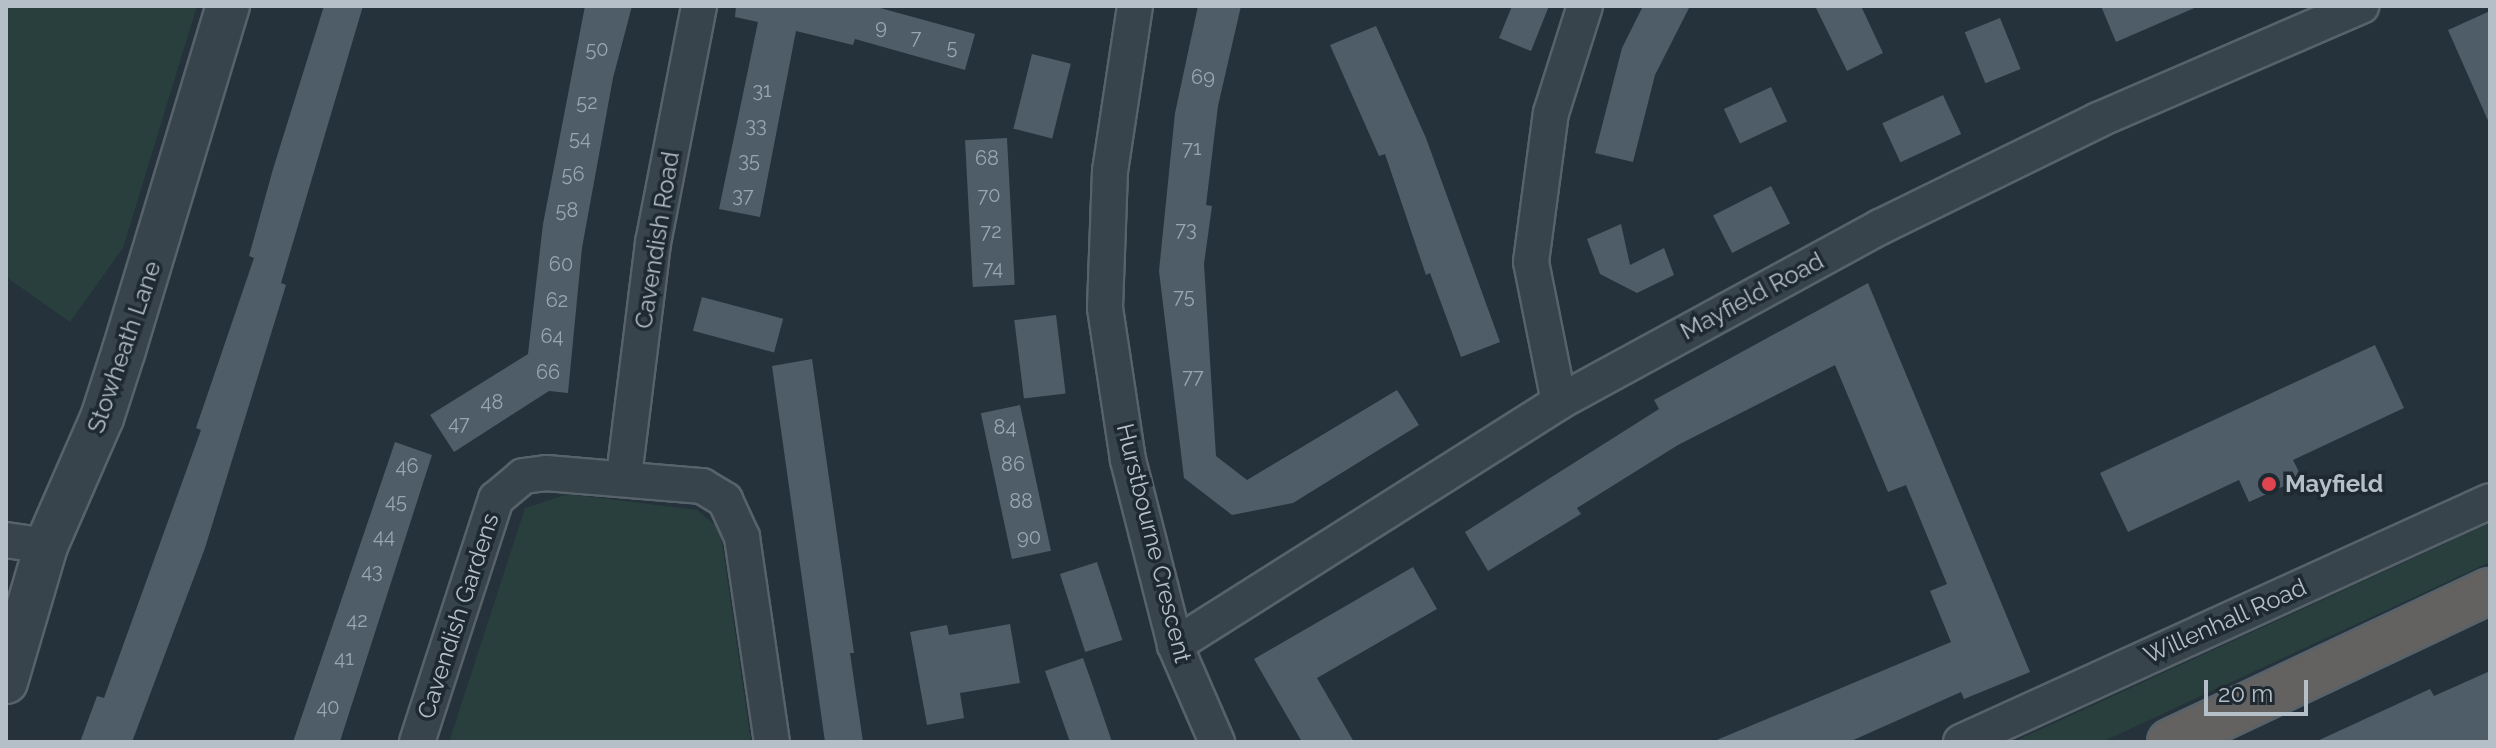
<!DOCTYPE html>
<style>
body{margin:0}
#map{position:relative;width:2496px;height:748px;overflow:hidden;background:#25323b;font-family:Raleway,sans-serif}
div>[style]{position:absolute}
.green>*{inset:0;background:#283f3d}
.building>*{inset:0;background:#4e5d67;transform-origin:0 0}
.roads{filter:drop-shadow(2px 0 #57626a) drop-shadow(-2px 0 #57626a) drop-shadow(0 2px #57626a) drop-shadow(0 -2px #57626a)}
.minor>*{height:34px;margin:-17px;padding:0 17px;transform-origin:17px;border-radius:17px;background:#38444c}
.tertiary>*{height:42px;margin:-21px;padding:0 21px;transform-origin:21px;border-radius:21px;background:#38444c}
.trunk>*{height:44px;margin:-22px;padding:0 22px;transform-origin:22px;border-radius:22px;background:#646261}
.dots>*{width:22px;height:22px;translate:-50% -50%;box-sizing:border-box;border:4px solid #1e2931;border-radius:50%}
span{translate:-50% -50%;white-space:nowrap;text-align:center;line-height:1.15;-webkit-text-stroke:7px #1e2931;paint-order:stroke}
.number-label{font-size:20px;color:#9aa6af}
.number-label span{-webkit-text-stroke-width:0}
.street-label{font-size:24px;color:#b4bfc7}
.poi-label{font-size:24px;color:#b4bfc7;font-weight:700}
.left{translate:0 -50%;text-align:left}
.frame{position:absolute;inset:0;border:8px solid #b4bfc7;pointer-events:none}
.scale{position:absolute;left:2204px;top:680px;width:104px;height:36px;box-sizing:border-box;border:4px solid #b4bfc7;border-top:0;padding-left:10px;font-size:24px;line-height:28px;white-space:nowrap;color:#b4bfc7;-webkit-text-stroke:6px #1e2931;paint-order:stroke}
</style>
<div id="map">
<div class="green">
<i style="clip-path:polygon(6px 6px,197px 6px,123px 248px,70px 322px,6px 277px)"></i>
<i style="clip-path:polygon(568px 494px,697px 510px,720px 529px,751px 742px,449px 742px,525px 508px)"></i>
<i style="clip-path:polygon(2490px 523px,2490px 562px,2102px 742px,2013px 742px)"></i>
</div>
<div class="building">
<i style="clip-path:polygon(324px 6px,363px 6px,281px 283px,286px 285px,205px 548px,132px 742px,80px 742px,97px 696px,104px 698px,201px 430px,196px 428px,254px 258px,249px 256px,273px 169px)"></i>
<i style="clip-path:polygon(585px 6px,632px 6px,613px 78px,582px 248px,568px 393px,549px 391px,454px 452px,430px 415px,528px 354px,543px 224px)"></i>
<i style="clip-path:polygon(736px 6px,873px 6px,975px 34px,965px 70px,855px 39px,853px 45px,796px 31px,760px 217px,719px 209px,758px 22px,735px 17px)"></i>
<i style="clip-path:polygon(1198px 6px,1241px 6px,1218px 106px,1206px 205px,1212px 206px,1204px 264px,1216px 456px,1247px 480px,1397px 390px,1419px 425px,1293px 503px,1232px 515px,1184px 478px,1159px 271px,1175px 113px)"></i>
<i style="clip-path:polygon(1512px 6px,1549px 6px,1531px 51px,1499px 38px)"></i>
<i style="clip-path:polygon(1643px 6px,1690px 6px,1655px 75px,1633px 162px,1595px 153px,1622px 48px)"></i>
<i style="clip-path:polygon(1815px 6px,1861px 6px,1883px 53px,1847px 71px)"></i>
<i style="clip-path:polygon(2101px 6px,2199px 6px,2116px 42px)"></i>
<i style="clip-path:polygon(2490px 11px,2490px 125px,2448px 30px)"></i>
<i style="left:2000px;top:18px;width:55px;height:38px;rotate:68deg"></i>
<i style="clip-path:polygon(1376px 26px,1426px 138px,1500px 342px,1461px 357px,1430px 273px,1426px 275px,1385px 154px,1379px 156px,1330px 45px)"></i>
<i style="left:1032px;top:54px;width:40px;height:77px;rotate:14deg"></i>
<i style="left:1771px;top:87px;width:38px;height:52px;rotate:65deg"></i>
<i style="left:1943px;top:95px;width:43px;height:67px;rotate:65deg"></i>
<i style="left:1007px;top:138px;width:147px;height:42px;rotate:87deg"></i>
<i style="left:1771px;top:186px;width:42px;height:65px;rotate:63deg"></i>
<i style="clip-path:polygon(1621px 224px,1630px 265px,1664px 248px,1674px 275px,1637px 293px,1600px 274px,1587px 239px)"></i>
<i style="clip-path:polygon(1868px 283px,2030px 672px,1964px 699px,1961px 692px,1849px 742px,1712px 742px,1951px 642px,1930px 591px,1947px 584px,1906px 485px,1888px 492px,1835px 365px,1678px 445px,1577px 508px,1581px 514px,1488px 571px,1465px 532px,1659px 409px,1654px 400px)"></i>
<i style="left:702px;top:297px;width:84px;height:35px;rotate:15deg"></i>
<i style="left:1056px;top:315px;width:79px;height:42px;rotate:83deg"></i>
<i style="clip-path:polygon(2375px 345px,2404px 408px,2293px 460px,2302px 478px,2249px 502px,2239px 480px,2128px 532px,2100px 473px)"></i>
<i style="clip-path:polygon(812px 359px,854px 653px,850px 653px,863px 742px,825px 742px,772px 366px)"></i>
<i style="left:1020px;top:405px;width:149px;height:40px;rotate:78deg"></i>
<i style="clip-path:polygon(395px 442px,432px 455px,343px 732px,340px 742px,293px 742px)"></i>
<i style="left:1097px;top:562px;width:82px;height:39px;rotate:72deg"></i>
<i style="clip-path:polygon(1413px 567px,1437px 609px,1317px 678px,1354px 742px,1302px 742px,1254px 659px)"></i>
<i style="clip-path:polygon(1010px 624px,1020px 683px,960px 693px,964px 718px,927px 725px,910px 632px,947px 625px,949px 635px)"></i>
<i style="clip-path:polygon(1083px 658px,1095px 692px,1112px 742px,1070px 742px,1045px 671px)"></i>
<i style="clip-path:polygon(2490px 671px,2490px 742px,2315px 742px,2430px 689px,2434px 696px)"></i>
</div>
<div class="roads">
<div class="minor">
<i style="left:1135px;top:6px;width:167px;rotate:98.6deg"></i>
<i style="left:1110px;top:171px;width:137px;rotate:92.1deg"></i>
<i style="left:1105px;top:308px;width:154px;rotate:81.4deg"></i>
<i style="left:1128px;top:460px;width:191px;rotate:75.7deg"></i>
<i style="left:1175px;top:645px;width:106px;rotate:66.6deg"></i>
<i style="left:1559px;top:402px;width:143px;rotate:-101.3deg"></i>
<i style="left:1531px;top:262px;width:150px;rotate:-82.4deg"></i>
<i style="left:1551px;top:113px;width:112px;rotate:-72.4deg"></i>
<i style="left:624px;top:476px;width:235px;rotate:-82.9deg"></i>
<i style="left:653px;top:243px;width:241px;rotate:-79deg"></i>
<i style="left:6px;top:540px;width:40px;rotate:8.5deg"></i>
<i style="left:1175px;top:645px;width:454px;rotate:-32.3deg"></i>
<i style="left:1559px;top:402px;width:366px;rotate:-28.6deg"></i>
<i style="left:1880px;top:227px;width:243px;rotate:-26.1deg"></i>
<i style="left:2098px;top:120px;width:287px;rotate:-23.4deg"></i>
<i style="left:417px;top:742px;width:256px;rotate:-72deg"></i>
<i style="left:496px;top:499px;width:35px;rotate:-40deg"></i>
<i style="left:523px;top:476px;width:23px;rotate:-7deg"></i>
<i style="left:546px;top:473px;width:157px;rotate:4.8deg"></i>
<i style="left:702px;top:486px;width:27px;rotate:31deg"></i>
<i style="left:725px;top:500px;width:41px;rotate:65.3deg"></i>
<i style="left:742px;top:537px;width:207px;rotate:81.7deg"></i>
<i style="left:1961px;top:742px;width:581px;rotate:-24.49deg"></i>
</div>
<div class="tertiary">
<i style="left:6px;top:682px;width:142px;rotate:-73.6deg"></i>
<i style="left:46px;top:546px;width:140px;rotate:-66.4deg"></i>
<i style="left:102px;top:418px;width:71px;rotate:-72.1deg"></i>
<i style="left:124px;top:350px;width:359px;rotate:-73.2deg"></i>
</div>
<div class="trunk">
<i style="left:2170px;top:742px;width:354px;rotate:-25.3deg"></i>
</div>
</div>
<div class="dots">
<i style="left:2269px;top:484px;background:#e0444e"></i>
</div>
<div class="number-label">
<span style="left:881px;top:27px">9</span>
<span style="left:916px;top:37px">7</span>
<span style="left:952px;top:47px">5</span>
<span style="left:597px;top:49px">50</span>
<span style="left:1203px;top:77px">69</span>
<span style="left:762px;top:90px">31</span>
<span style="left:587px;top:102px">52</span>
<span style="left:756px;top:125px">33</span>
<span style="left:580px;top:138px">54</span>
<span style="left:1192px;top:148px">71</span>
<span style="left:987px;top:158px">68</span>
<span style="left:749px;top:160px">35</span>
<span style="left:573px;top:174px">56</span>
<span style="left:743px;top:195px">37</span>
<span style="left:989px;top:195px">70</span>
<span style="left:567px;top:210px">58</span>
<span style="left:1186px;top:229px">73</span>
<span style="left:991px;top:231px">72</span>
<span style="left:561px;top:264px">60</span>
<span style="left:993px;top:268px">74</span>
<span style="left:1184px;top:296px">75</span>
<span style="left:557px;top:300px">62</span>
<span style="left:552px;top:336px">64</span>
<span style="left:548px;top:372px">66</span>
<span style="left:1193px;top:376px">77</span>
<span style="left:492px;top:402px">48</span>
<span style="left:459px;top:423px">47</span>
<span style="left:1005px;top:427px">84</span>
<span style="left:1013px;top:464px">86</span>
<span style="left:407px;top:466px">46</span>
<span style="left:396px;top:501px">45</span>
<span style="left:1021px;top:501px">88</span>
<span style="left:384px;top:536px">44</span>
<span style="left:1029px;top:537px">90</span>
<span style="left:372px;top:571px">43</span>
<span style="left:357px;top:620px">42</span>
<span style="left:344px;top:658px">41</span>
<span style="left:328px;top:707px">40</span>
</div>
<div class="street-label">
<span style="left:657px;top:240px;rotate:-81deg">Cavendish Road</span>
<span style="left:1752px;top:296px;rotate:-28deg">Mayfield Road</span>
<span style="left:124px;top:347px;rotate:-71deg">Stowheath Lane</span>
<span style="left:1154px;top:543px;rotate:76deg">Hurstbourne Crescent</span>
<span style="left:458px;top:616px;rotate:-72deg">Cavendish Gardens</span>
<span style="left:2225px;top:621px;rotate:-24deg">Willenhall Road</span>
</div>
<div class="poi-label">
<span class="left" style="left:2285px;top:484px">Mayfield</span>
</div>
<div class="frame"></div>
<div class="scale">20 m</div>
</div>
